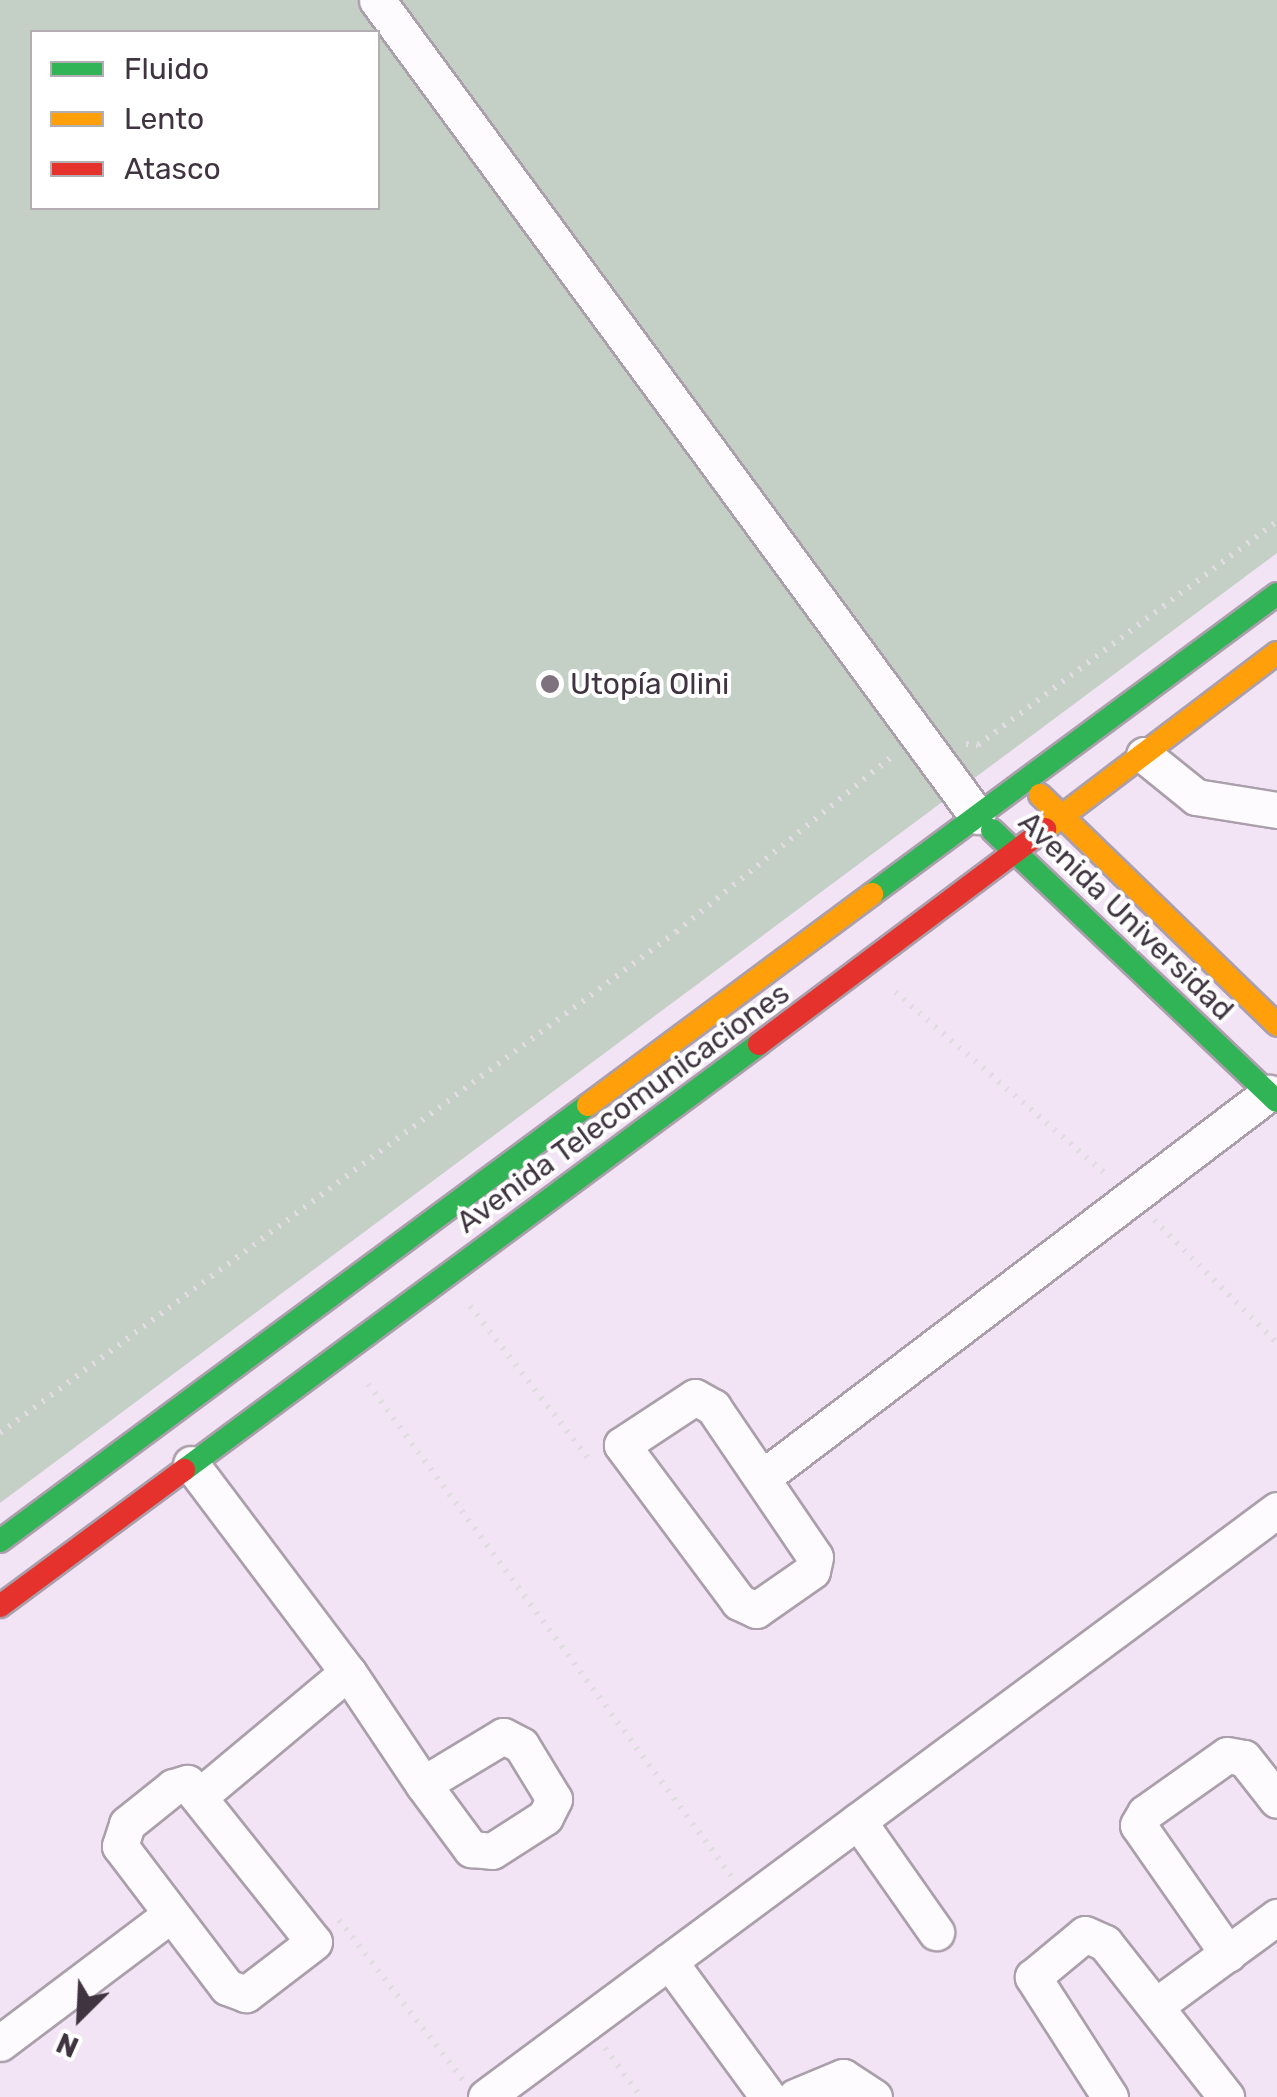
<!DOCTYPE html>
<meta charset="utf-8">
<style>
body{margin:0}
#map{position:relative;width:1277px;height:2097px;overflow:hidden;background:#f2e4f4;font-family:Rubik,sans-serif}
div>[style]{position:absolute}
.green>*{inset:0;background:#c4d0c6}
.path>*{height:6px;margin-top:-3px;transform-origin:0;background:repeating-linear-gradient(90deg,#e1dce2 0 2.5px,transparent 0 10.5px)}
.roads{filter:drop-shadow(2px 0 #aa9fab) drop-shadow(-2px 0 #aa9fab) drop-shadow(0 2px #aa9fab) drop-shadow(0 -2px #aa9fab)}
.street>*{height:35px;margin:-17.5px;padding:0 17.5px;transform-origin:17.5px;border-radius:17.5px;background:#fdfbfd}
.fast>*{height:22px;margin:-11px;padding:0 11px;transform-origin:11px;border-radius:11px;background:#30b455}
.slow>*{height:22px;margin:-11px;padding:0 11px;transform-origin:11px;border-radius:11px;background:#ff9f0a}
.jam>*{height:22px;margin:-11px;padding:0 11px;transform-origin:11px;border-radius:11px;background:#e5322d}
.dots>*{width:28px;height:28px;translate:-50% -50%;box-sizing:border-box;border:5px solid #fff;border-radius:50%}
span{translate:-50% -50%;white-space:nowrap;text-align:center;line-height:1.15;-webkit-text-stroke:8px #fff;paint-order:stroke}
.poi-label{font-size:30px;color:#3f3440}
.left{translate:0 -50%;text-align:left}
.street-label{font-size:30px;color:#3f3440}
.legend{position:absolute;left:30px;top:30px;width:350px;height:180px;box-sizing:border-box;background:#fff;border:2px solid #b2aeb3;margin:0;padding:12px 18px;list-style:none;font-size:30px;color:#3f3440}
.legend li{display:flex;align-items:center;gap:20px;height:50px}
.legend b{width:50px;border:2px solid #b2aeb3}
.north{position:absolute;left:30px;top:1967px;width:100px;height:100px;-webkit-text-stroke:8px #fff;paint-order:stroke;rotate:204deg;font-size:28px;font-weight:700;line-height:40px;text-align:center;color:#3f3440}
.north::after{content:'';display:block;margin:auto;width:35px;height:45px;background:#3f3440;clip-path:polygon(50% 0,100% 100%,50% 72%,0 100%)}
</style>
<div id="map">
<div class="green">
<i style="clip-path:polygon(evenodd,0 0,1277px 0,1277px 553px,0 1503px,0 0,32px 32px,378px 32px,378px 208px,32px 208px,32px 32px)"></i>
</div>
<div class="path">
<i style="left:966px;top:744px;width:12px;rotate:5deg"></i>
<i style="left:978px;top:745px;width:374px;rotate:-36.8deg"></i>
<i style="left:895px;top:992px;width:283px;rotate:40.8deg"></i>
<i style="left:1154px;top:1220px;width:174px;rotate:45deg"></i>
<i style="left:470px;top:1306px;width:197px;rotate:52.2deg"></i>
<i style="left:368px;top:1384px;width:613px;rotate:53.56deg"></i>
<i style="left:0;top:1433px;width:841px;rotate:-36.54deg"></i>
<i style="left:676px;top:932px;width:282px;rotate:-39.1deg"></i>
<i style="left:339px;top:1920px;width:202px;rotate:52.2deg"></i>
<i style="left:605px;top:2048px;width:61px;rotate:53.7deg"></i>
</div>
<div class="roads">
<div class="street">
<i style="left:377px;top:0;width:1013px;rotate:53.67deg"></i>
<i style="left:1144px;top:755px;width:67px;rotate:38.9deg"></i>
<i style="left:1196px;top:797px;width:82px;rotate:9.1deg"></i>
<i style="left:695px;top:1397px;width:21px;rotate:29deg"></i>
<i style="left:713px;top:1407px;width:181px;rotate:55.8deg"></i>
<i style="left:815px;top:1557px;width:14px;rotate:102deg"></i>
<i style="left:812px;top:1571px;width:68px;rotate:145.1deg"></i>
<i style="left:756px;top:1610px;width:19px;rotate:-155deg"></i>
<i style="left:739px;top:1602px;width:196px;rotate:-126.7deg"></i>
<i style="left:622px;top:1445px;width:87px;rotate:-33.3deg"></i>
<i style="left:191px;top:1464px;width:261px;rotate:53deg"></i>
<i style="left:348px;top:1672px;width:135px;rotate:56.2deg"></i>
<i style="left:423px;top:1784px;width:81px;rotate:53.6deg"></i>
<i style="left:471px;top:1849px;width:21px;rotate:5deg"></i>
<i style="left:492px;top:1851px;width:63px;rotate:-32.7deg"></i>
<i style="left:545px;top:1817px;width:20px;rotate:-63deg"></i>
<i style="left:554px;top:1799px;width:63px;rotate:-121.4deg"></i>
<i style="left:521px;top:1745px;width:20px;rotate:-153deg"></i>
<i style="left:503px;top:1736px;width:93px;rotate:149deg"></i>
<i style="left:762px;top:1478px;width:637px;rotate:-37.21deg"></i>
<i style="left:187px;top:1783px;width:203px;rotate:51.4deg"></i>
<i style="left:314px;top:1942px;width:86px;rotate:142.6deg"></i>
<i style="left:246px;top:1994px;width:20px;rotate:-160deg"></i>
<i style="left:227px;top:1987px;width:177px;rotate:-127.2deg"></i>
<i style="left:120px;top:1846px;width:23px;rotate:-72deg"></i>
<i style="left:127px;top:1824px;width:59px;rotate:-38.8deg"></i>
<i style="left:173px;top:1787px;width:15px;rotate:-16deg"></i>
<i style="left:202px;top:1794px;width:190px;rotate:-39.9deg"></i>
<i style="left:858px;top:1821px;width:136px;rotate:54.9deg"></i>
<i style="left:1228px;top:1954px;width:157px;rotate:-124.9deg"></i>
<i style="left:1138px;top:1825px;width:14px;rotate:-60deg"></i>
<i style="left:1145px;top:1813px;width:100px;rotate:-35.3deg"></i>
<i style="left:1227px;top:1755px;width:17px;rotate:10deg"></i>
<i style="left:1244px;top:1758px;width:53px;rotate:51.8deg"></i>
<i style="left:669px;top:1961px;width:168px;rotate:53.9deg"></i>
<i style="left:1157px;top:2005px;width:149px;rotate:-36.3deg"></i>
<i style="left:0;top:2043px;width:214px;rotate:-37deg"></i>
<i style="left:486px;top:2097px;width:985px;rotate:-36.58deg"></i>
<i style="left:795px;top:2097px;width:52px;rotate:-22.6deg"></i>
<i style="left:843px;top:2077px;width:37px;rotate:33deg"></i>
<i style="left:1110px;top:2097px;width:143px;rotate:-122.7deg"></i>
<i style="left:1033px;top:1977px;width:67px;rotate:-39.6deg"></i>
<i style="left:1085px;top:1934px;width:22px;rotate:24deg"></i>
<i style="left:1105px;top:1943px;width:196px;rotate:51.8deg"></i>
</div>
<div class="fast">
<i style="left:992px;top:830px;width:393px;rotate:43.6deg"></i>
<i style="left:872px;top:894px;width:504px;rotate:-36.53deg"></i>
<i style="left:184px;top:1470px;width:716px;rotate:-36.53deg"></i>
<i style="left:0;top:1541px;width:732px;rotate:-36.56deg"></i>
</div>
<div class="slow">
<i style="left:1040px;top:795px;width:330px;rotate:44.1deg"></i>
<i style="left:1045px;top:829px;width:291px;rotate:-37.2deg"></i>
<i style="left:588px;top:1105px;width:354px;rotate:-36.6deg"></i>
</div>
<div class="jam">
<i style="left:759px;top:1044px;width:358px;rotate:-36.9deg"></i>
<i style="left:0;top:1606px;width:229px;rotate:-36.5deg"></i>
</div>
</div>
<div class="dots">
<i style="left:550px;top:684px;background:#7e727f"></i>
</div>
<div class="poi-label">
<span class="left" style="left:570px;top:684px">Utopía Olini</span>
</div>
<div class="street-label">
<span style="left:1126px;top:916px;rotate:44deg">Avenida Universidad</span>
<span style="left:623px;top:1108px;rotate:-36deg">Avenida Telecomunicaciones</span>
</div>
<ul class="legend">
<li><b style="height:12px;background:#30b455"></b>Fluido</li>
<li><b style="height:12px;background:#ff9f0a"></b>Lento</li>
<li><b style="height:12px;background:#e5322d"></b>Atasco</li>
</ul>
<div class="north">N</div>
</div>
